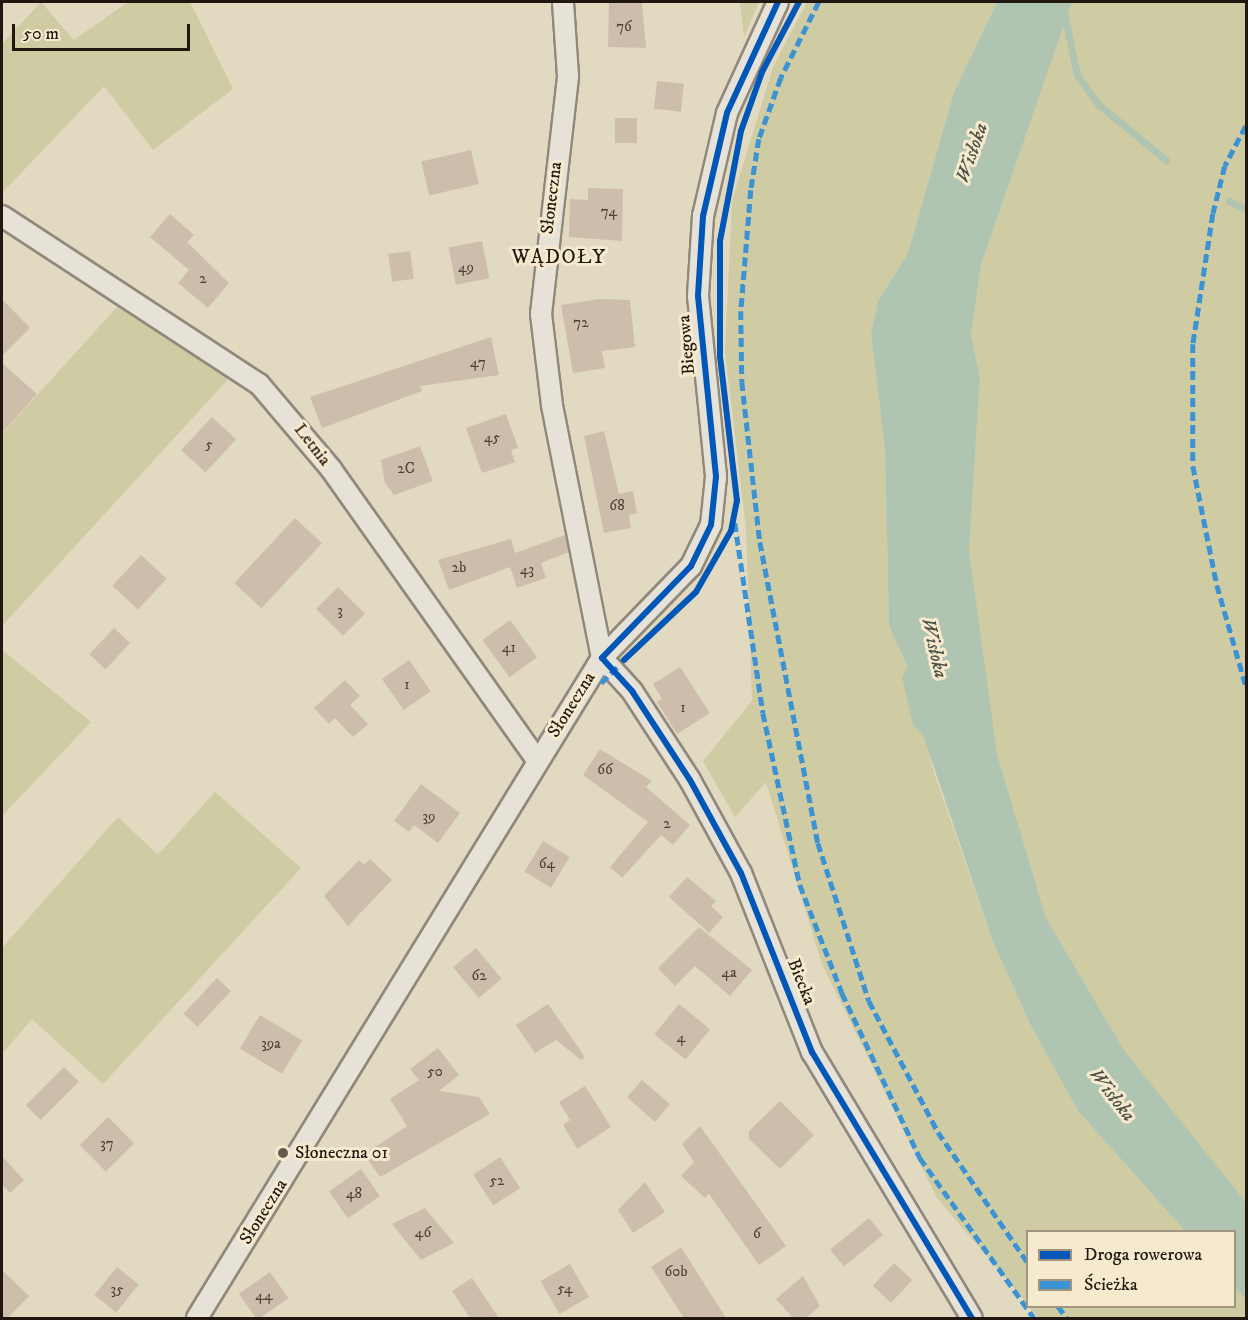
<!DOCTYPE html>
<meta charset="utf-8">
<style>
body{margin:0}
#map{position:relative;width:1248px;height:1320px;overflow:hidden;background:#e2d9c1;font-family:"IM FELL DW Pica",serif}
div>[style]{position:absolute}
.green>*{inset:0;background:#cfcba2}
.water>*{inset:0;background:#b0c5b1}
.stream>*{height:7px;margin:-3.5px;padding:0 3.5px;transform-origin:3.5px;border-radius:3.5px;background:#b0c5b1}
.building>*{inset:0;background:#cdbeac;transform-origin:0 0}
.roads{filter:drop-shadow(2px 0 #90897b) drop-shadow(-2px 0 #90897b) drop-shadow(0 2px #90897b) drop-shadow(0 -2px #90897b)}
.minor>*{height:20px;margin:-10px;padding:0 10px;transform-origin:10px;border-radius:10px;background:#e7e2d7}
.quiet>*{height:4.5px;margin-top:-2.25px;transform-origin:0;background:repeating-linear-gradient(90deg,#3b93d3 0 9px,transparent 0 13.5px)}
.cycleway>*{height:6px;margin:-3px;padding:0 3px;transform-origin:3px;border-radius:3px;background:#0057b8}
.dots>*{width:16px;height:16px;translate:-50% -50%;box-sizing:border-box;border:3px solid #f5eace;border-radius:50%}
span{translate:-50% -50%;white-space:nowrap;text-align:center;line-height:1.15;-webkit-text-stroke:6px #f5eace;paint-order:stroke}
.number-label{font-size:15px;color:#4d4037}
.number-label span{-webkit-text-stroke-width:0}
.street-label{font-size:18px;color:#221610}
.poi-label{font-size:18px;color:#221610}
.left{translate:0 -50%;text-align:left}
.water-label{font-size:20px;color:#4c5046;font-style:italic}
.neighbourhood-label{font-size:20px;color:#221610;letter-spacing:1.5px}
.frame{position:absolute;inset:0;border:3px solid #221610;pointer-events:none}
.legend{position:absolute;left:1026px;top:1230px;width:210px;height:78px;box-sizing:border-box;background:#f5eace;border:2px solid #a19582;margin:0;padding:8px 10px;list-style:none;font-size:18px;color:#221610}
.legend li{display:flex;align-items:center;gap:12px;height:30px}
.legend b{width:30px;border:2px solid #a19582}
.scale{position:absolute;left:12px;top:24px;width:178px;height:27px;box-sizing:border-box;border:3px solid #221610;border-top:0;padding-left:8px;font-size:18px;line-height:21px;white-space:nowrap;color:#221610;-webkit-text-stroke:4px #f5eace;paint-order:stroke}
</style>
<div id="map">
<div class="green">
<i style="clip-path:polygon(41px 2px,74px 40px,128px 2px,190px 2px,233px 89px,153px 150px,104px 86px,2px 193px,2px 44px)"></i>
<i style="clip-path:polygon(740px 2px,759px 2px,744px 37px)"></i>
<i style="clip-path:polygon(807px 2px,997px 2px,954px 92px,908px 253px,878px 301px,871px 334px,885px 449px,889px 626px,908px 667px,934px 773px,993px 942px,1031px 1026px,1078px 1111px,1185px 1231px,1028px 1232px,1027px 1303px,937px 1198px,822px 964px,766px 782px,735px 817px,703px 761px,752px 701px,746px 529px,725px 351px,732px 201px,773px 67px)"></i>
<i style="clip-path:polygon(1072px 2px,1246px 2px,1246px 1202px,1124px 1050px,1046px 918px,997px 754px,986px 689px,969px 551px,980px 377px,971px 335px,981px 265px)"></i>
<i style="clip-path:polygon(117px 307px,231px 376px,2px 626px,2px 434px)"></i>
<i style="clip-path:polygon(2px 650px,91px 722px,2px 816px)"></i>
<i style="clip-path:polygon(215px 792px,301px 868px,103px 1084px,32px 1019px,2px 1054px,2px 948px,118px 817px,158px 855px)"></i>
<i style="clip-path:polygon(1235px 1287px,1246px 1300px,1246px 1318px,1038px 1318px,1030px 1307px,1234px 1306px)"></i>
</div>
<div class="water">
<i style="clip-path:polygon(997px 2px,1072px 2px,981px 265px,971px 335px,980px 377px,969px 551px,997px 754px,1046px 918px,1124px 1050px,1246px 1202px,1246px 1300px,1235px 1287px,1234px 1232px,1185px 1231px,1078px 1111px,1031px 1026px,993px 942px,923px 735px,913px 725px,902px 677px,908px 667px,889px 626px,885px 449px,871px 334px,878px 301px,908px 253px,954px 92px)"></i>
</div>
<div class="stream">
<i style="left:1062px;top:2px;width:75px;rotate:78.4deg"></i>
<i style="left:1077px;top:75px;width:37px;rotate:54deg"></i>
<i style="left:1099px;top:105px;width:87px;rotate:39.4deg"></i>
<i style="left:1229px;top:201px;width:19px;rotate:25deg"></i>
</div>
<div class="building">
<i style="clip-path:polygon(609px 2px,642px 3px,646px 48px,608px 47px)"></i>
<i style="left:657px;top:81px;width:27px;height:28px;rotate:6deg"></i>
<i style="left:615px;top:118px;width:22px;height:25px"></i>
<i style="left:471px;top:150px;width:35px;height:51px;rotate:77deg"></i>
<i style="clip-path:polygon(588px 188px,623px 189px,622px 241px,569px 237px,570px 199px,588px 200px)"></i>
<i style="clip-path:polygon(170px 214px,194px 235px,187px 242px,229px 283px,208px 308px,178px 283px,189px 270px,150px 237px)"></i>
<i style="left:482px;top:241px;width:38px;height:34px;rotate:79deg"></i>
<i style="left:410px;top:251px;width:28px;height:22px;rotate:82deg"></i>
<i style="clip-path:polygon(2px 299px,30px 328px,2px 356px)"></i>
<i style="clip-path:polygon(600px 299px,630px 300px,635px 347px,602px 351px,605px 368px,573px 373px,561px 305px)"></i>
<i style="clip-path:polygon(491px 337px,499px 375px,420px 386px,422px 391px,322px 428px,310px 397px)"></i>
<i style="clip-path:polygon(2px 363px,37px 394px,2px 433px)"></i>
<i style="clip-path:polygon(506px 414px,518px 448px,511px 450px,515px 462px,482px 473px,466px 428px)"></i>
<i style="left:212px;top:417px;width:33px;height:45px;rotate:43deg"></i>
<i style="clip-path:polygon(604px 431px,619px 494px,633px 491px,637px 513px,629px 515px,631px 528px,604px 533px,584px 436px)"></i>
<i style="clip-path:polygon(420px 446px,433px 481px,394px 495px,385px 483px,381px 460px)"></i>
<i style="left:295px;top:518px;width:37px;height:89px;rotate:43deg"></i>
<i style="clip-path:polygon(565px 535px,569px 552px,541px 563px,546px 578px,517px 588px,510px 567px,449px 590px,438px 560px,511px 539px,515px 553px)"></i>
<i style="left:141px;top:555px;width:35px;height:42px;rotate:43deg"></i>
<i style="left:338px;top:587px;width:38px;height:31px;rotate:45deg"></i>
<i style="left:510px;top:620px;width:46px;height:34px;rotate:54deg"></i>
<i style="left:114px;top:628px;width:22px;height:36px;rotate:43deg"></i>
<i style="left:409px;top:660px;width:38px;height:33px;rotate:55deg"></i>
<i style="clip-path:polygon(680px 667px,710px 713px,677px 734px,657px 702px,662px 699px,653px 684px)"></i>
<i style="clip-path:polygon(345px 680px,360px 696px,350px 705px,368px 724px,353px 737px,335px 718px,329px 724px,314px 708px)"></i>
<i style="clip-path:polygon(600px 749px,652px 781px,646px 787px,690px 825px,673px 845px,661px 835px,622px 878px,610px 867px,648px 822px,583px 775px)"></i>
<i style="clip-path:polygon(421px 784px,460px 813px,438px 843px,414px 825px,409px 832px,394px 821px)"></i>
<i style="left:543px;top:841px;width:31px;height:36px;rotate:31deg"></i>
<i style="clip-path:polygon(370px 859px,392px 880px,348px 926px,324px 896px,359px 860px,364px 865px)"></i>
<i style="clip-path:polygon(687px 877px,716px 901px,711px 906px,723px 917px,709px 933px,669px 897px)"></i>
<i style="clip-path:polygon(699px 927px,752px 970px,730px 996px,695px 966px,675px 986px,658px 968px)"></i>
<i style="left:476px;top:948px;width:40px;height:30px;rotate:50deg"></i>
<i style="left:217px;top:978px;width:19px;height:49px;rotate:43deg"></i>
<i style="clip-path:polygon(548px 1004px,585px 1057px,581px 1060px,556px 1040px,535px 1053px,516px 1025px)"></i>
<i style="left:679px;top:1004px;width:40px;height:39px;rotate:39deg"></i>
<i style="left:260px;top:1015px;width:49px;height:39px;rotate:31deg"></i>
<i style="clip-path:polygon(438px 1048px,459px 1075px,439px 1091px,479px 1097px,490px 1114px,380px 1177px,364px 1154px,407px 1126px,390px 1099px,419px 1080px,410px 1069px)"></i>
<i style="left:64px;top:1067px;width:21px;height:54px;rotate:45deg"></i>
<i style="left:642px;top:1080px;width:37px;height:23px;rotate:41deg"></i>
<i style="clip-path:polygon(585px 1086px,611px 1127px,577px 1149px,563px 1125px,570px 1120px,559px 1102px)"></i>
<i style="clip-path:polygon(780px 1101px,814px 1135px,780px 1169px,749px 1139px,749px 1131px)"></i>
<i style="left:108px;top:1117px;width:37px;height:40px;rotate:45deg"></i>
<i style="clip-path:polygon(700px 1126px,786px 1246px,759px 1265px,709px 1194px,705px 1198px,681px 1176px,694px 1162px,682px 1144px)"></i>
<i style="clip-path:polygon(2px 1156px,24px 1180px,10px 1193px,2px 1184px)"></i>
<i style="left:500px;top:1157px;width:37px;height:32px;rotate:57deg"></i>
<i style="left:361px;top:1169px;width:33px;height:39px;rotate:55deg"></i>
<i style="clip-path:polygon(645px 1182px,665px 1212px,633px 1233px,618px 1210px)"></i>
<i style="clip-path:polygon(425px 1208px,454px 1243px,421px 1260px,392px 1224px)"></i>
<i style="left:869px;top:1218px;width:22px;height:50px;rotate:51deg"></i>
<i style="clip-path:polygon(681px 1247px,726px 1318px,684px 1318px,651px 1267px)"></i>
<i style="left:894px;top:1263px;width:25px;height:31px;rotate:43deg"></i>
<i style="left:570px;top:1264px;width:38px;height:34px;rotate:60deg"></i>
<i style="left:117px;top:1267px;width:28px;height:36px;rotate:39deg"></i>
<i style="clip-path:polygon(2px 1270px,29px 1296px,8px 1318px,2px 1318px)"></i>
<i style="left:270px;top:1272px;width:32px;height:38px;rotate:55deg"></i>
<i style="clip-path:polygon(803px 1276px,820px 1306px,806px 1318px,793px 1318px,776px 1299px)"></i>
<i style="clip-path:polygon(472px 1278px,499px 1318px,470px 1318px,452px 1291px)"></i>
</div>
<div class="roads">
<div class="minor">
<i style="left:778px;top:2px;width:122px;rotate:114.7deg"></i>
<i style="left:727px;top:113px;width:106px;rotate:103.1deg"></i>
<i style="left:703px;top:216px;width:80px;rotate:93.6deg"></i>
<i style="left:698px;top:296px;width:182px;rotate:84.3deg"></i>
<i style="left:716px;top:477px;width:48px;rotate:95.9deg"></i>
<i style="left:711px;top:525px;width:46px;rotate:116deg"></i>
<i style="left:691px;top:566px;width:128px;rotate:134.1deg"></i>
<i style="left:602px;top:658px;width:45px;rotate:47.7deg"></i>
<i style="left:632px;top:691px;width:106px;rotate:56.9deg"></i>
<i style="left:690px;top:780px;width:106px;rotate:61.3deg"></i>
<i style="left:741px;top:873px;width:193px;rotate:68.4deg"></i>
<i style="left:812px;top:1052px;width:310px;rotate:59deg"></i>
<i style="left:2px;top:216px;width:307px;rotate:33.2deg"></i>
<i style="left:259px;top:384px;width:111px;rotate:49.7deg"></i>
<i style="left:331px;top:469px;width:358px;rotate:54.7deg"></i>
<i style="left:197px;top:1318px;width:774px;rotate:-58.47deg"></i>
<i style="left:602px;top:658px;width:258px;rotate:-101.2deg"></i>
<i style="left:552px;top:405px;width:92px;rotate:-96.9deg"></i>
<i style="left:541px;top:314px;width:240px;rotate:-83.5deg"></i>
<i style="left:568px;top:76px;width:74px;rotate:-93.9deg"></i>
</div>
</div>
<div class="quiet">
<i style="left:819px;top:2px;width:85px;rotate:116.6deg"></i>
<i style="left:781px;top:78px;width:65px;rotate:109.8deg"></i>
<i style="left:759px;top:139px;width:52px;rotate:98.9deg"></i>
<i style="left:751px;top:190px;width:121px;rotate:94.7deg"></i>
<i style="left:741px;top:311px;width:71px;rotate:89.2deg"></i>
<i style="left:742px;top:382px;width:161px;rotate:83.6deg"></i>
<i style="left:760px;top:542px;width:307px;rotate:79.1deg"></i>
<i style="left:818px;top:843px;width:166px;rotate:72.1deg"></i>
<i style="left:869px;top:1001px;width:148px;rotate:62.2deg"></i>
<i style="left:938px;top:1132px;width:159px;rotate:55.5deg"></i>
<i style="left:1246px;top:126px;width:45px;rotate:117.7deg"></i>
<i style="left:1225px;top:166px;width:49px;rotate:104deg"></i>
<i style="left:1213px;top:214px;width:132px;rotate:98.7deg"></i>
<i style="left:1193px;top:344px;width:122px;rotate:90deg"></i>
<i style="left:1193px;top:466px;width:121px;rotate:78.6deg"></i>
<i style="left:1217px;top:585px;width:105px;rotate:74deg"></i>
<i style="left:735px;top:523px;width:192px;rotate:81.6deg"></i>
<i style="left:763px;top:713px;width:176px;rotate:77.9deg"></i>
<i style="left:800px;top:885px;width:116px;rotate:68.7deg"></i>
<i style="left:842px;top:993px;width:183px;rotate:64.7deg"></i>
<i style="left:920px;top:1158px;width:196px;rotate:54.5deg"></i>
<i style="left:601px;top:683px;width:23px;rotate:-45deg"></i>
<i style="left:1058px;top:1306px;width:15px;rotate:53deg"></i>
</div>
<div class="cycleway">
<i style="left:778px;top:2px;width:122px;rotate:114.7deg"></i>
<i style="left:727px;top:113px;width:106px;rotate:103.1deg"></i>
<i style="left:703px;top:216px;width:80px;rotate:93.6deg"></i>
<i style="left:698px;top:296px;width:182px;rotate:84.3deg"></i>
<i style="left:716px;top:477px;width:48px;rotate:95.9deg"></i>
<i style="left:711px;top:525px;width:46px;rotate:116deg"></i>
<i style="left:691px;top:566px;width:128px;rotate:134.1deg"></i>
<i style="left:602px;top:658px;width:45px;rotate:47.7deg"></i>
<i style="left:632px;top:691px;width:106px;rotate:56.9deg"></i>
<i style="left:690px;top:780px;width:106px;rotate:61.3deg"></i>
<i style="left:741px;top:873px;width:193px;rotate:68.4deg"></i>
<i style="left:812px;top:1052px;width:310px;rotate:59deg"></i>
<i style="left:624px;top:660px;width:99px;rotate:-43.4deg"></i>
<i style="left:696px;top:592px;width:70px;rotate:-60.2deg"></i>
<i style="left:731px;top:531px;width:31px;rotate:-79deg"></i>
<i style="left:737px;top:501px;width:146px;rotate:-96.7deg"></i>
<i style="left:720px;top:356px;width:115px;rotate:-90deg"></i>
<i style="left:720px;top:241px;width:112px;rotate:-79.2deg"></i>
<i style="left:741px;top:131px;width:63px;rotate:-70.4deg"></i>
<i style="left:762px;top:72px;width:79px;rotate:-62.1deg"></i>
</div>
<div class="dots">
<i style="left:283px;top:1153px;background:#655a4e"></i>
</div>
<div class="number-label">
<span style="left:624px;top:27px">76</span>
<span style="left:609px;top:212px">74</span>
<span style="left:466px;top:268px">49</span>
<span style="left:203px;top:279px">2</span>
<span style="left:581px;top:323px">72</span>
<span style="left:478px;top:363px">47</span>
<span style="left:492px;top:438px">45</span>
<span style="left:209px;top:445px">5</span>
<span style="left:406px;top:469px">2C</span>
<span style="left:617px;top:506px">68</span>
<span style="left:459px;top:568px">2b</span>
<span style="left:527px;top:570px">43</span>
<span style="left:340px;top:611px">3</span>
<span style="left:509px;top:648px">41</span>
<span style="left:407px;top:685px">1</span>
<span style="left:683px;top:708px">1</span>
<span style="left:605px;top:770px">66</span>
<span style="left:429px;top:817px">39</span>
<span style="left:667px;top:824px">2</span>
<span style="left:547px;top:864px">64</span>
<span style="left:729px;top:973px">4a</span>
<span style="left:479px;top:976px">62</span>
<span style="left:681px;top:1038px">4</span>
<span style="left:271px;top:1044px">39a</span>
<span style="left:435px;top:1072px">50</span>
<span style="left:107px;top:1144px">37</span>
<span style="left:497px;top:1181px">52</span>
<span style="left:354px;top:1194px">48</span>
<span style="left:423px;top:1233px">46</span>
<span style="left:757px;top:1234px">6</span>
<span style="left:676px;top:1272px">60b</span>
<span style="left:565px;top:1289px">54</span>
<span style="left:117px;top:1290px">35</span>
<span style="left:264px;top:1296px">44</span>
</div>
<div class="street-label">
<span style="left:552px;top:198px;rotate:-83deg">Słoneczna</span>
<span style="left:687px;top:345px;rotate:-95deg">Biegowa</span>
<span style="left:312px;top:445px;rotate:52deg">Letnia</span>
<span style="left:572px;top:705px;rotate:-58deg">Słoneczna</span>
<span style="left:801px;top:982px;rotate:68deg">Biecka</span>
<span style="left:264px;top:1212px;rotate:-58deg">Słoneczna</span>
</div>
<div class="poi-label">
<span class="left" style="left:295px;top:1153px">Słoneczna 01</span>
</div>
<div class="water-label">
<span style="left:972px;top:153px;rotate:-71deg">Wisłoka</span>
<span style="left:934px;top:648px;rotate:77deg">Wisłoka</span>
<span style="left:1112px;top:1095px;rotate:52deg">Wisłoka</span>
</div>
<div class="neighbourhood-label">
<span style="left:559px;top:257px">WĄDOŁY</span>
</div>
<div class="frame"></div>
<ul class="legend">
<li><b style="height:8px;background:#0057b8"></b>Droga rowerowa</li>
<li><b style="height:8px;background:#3b93d3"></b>Ścieżka</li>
</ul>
<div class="scale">50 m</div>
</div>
